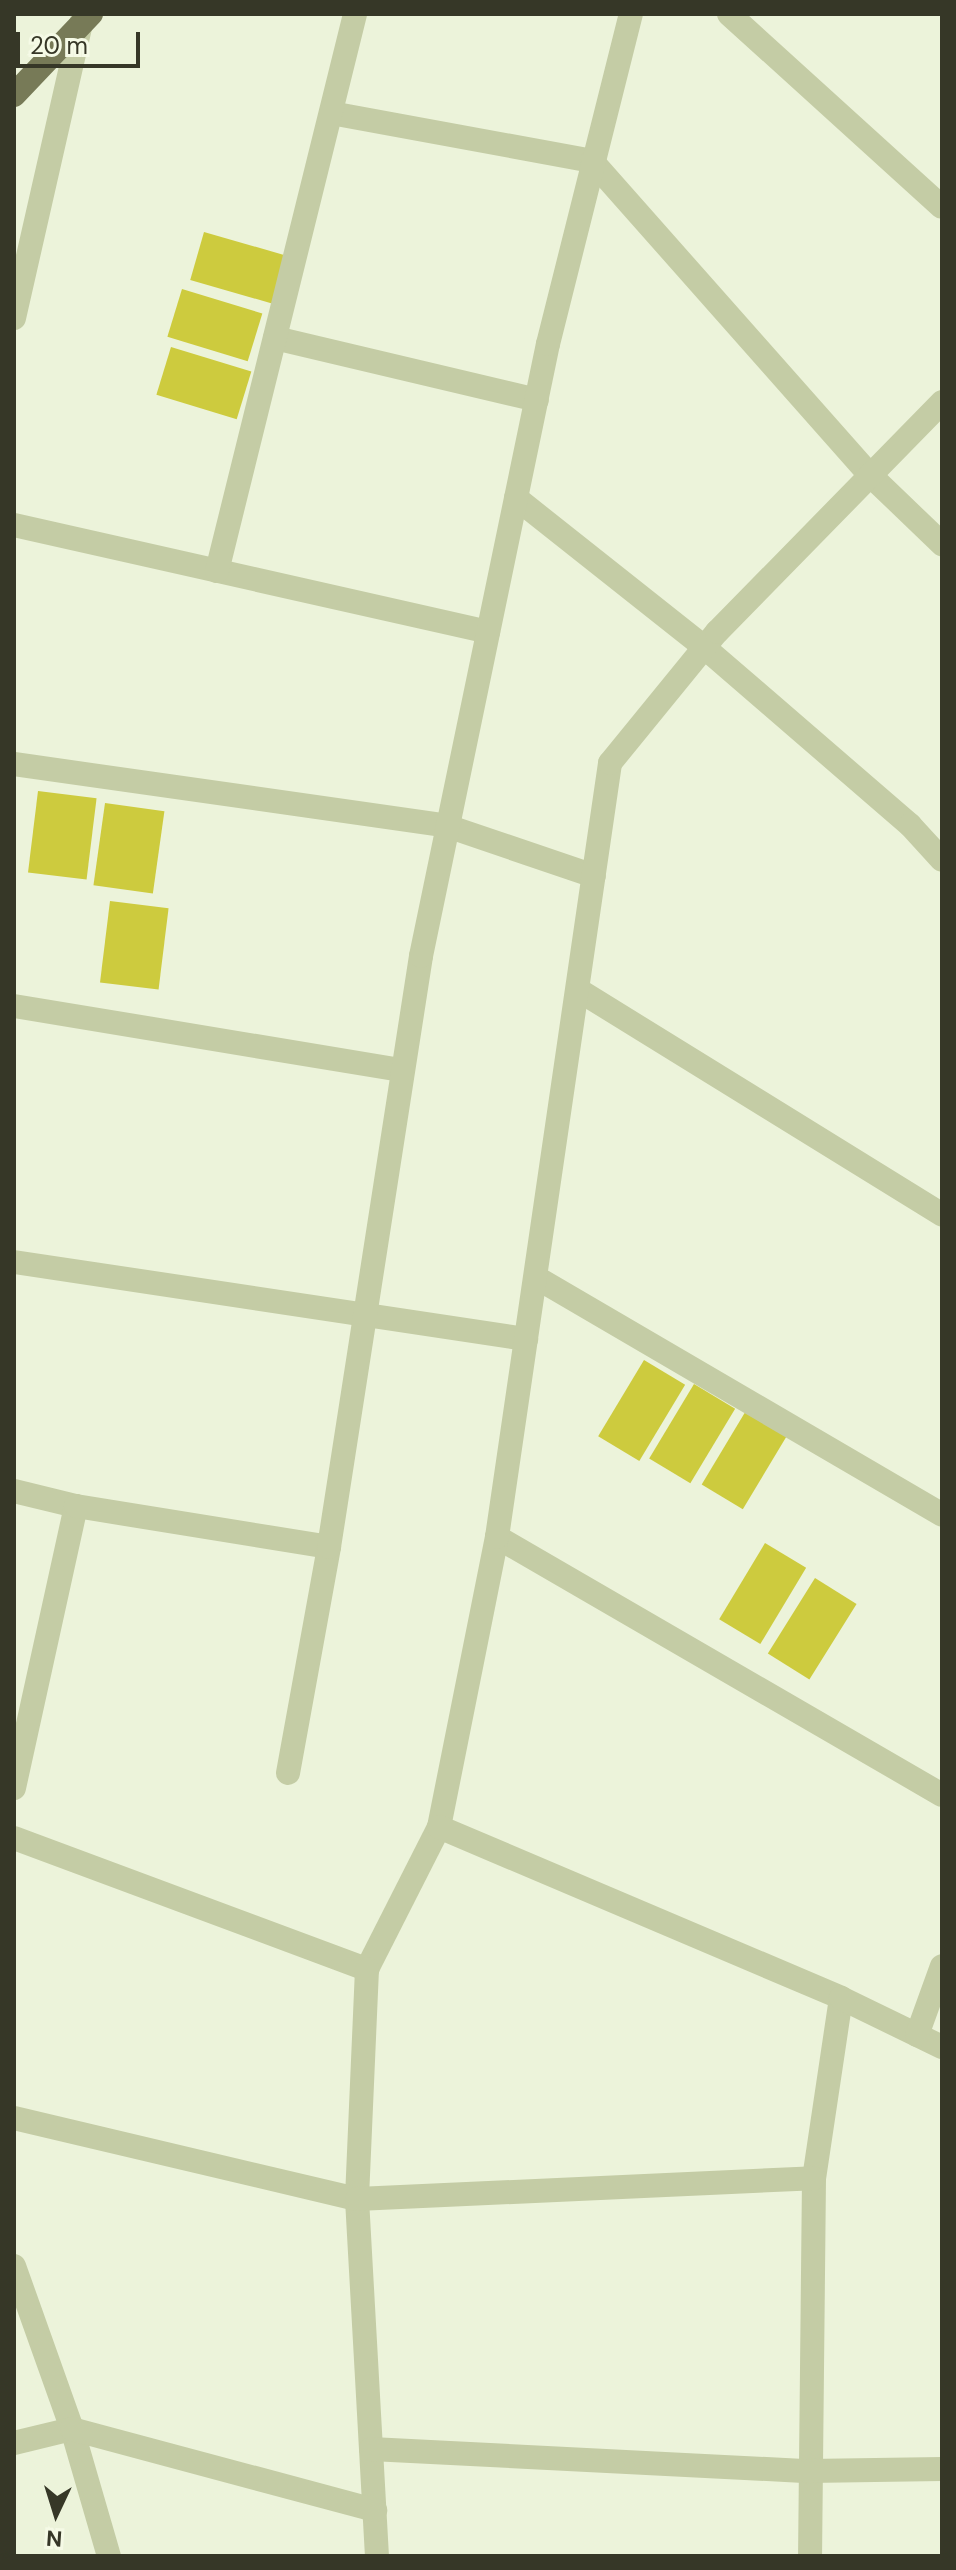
<!DOCTYPE html>
<style>
body{margin:0}
#map{position:relative;width:956px;height:2570px;overflow:hidden;background:#ecf3da;font-family:"DM Sans",sans-serif}
div>[style]{position:absolute}
.building>*{inset:0;background:#cdcb3e;transform-origin:0 0}
.minor>*{height:24px;margin:-12px;padding:0 12px;transform-origin:12px;border-radius:12px;background:#c4cca5}
.major>*{height:24px;margin:-12px;padding:0 12px;transform-origin:12px;border-radius:12px;background:#777a57}
span{translate:-50% -50%;white-space:nowrap;text-align:center;line-height:1.15;-webkit-text-stroke:7px #f5fae6;paint-order:stroke}
.frame{position:absolute;inset:0;border:16px solid #363727;pointer-events:none}
.north{position:absolute;left:16px;top:2474px;width:80px;height:80px;-webkit-text-stroke:6px #f5fae6;paint-order:stroke;rotate:184deg;font-size:22px;font-weight:700;line-height:32px;text-align:center;color:#363727}
.north::after{content:'';display:block;margin:auto;width:28px;height:36px;background:#363727;clip-path:polygon(50% 0,100% 100%,50% 72%,0 100%)}
.scale{position:absolute;left:16px;top:32px;width:124px;height:36px;box-sizing:border-box;border:4px solid #363727;border-top:0;padding-left:10px;font-size:24px;line-height:28px;white-space:nowrap;color:#363727;-webkit-text-stroke:6px #f5fae6;paint-order:stroke}
</style>
<div id="map">
<div class="building">
<i style="left:204px;top:232px;width:85px;height:50px;rotate:16deg"></i>
<i style="left:182px;top:289px;width:84px;height:50px;rotate:17deg"></i>
<i style="left:171px;top:347px;width:84px;height:50px;rotate:17deg"></i>
<i style="left:38px;top:791px;width:59px;height:82px;rotate:7deg"></i>
<i style="left:105px;top:803px;width:60px;height:83px;rotate:8deg"></i>
<i style="left:110px;top:901px;width:59px;height:82px;rotate:7deg"></i>
<i style="left:644px;top:1360px;width:48px;height:89px;rotate:31deg"></i>
<i style="left:694px;top:1384px;width:48px;height:87px;rotate:31deg"></i>
<i style="left:747px;top:1409px;width:48px;height:88px;rotate:31deg"></i>
<i style="left:765px;top:1543px;width:48px;height:89px;rotate:31deg"></i>
<i style="left:815px;top:1578px;width:49px;height:89px;rotate:32deg"></i>
</div>
<div class="minor">
<i style="left:729px;top:14px;width:287px;rotate:42.2deg"></i>
<i style="left:331px;top:113px;width:265px;rotate:10.4deg"></i>
<i style="left:592px;top:161px;width:419px;rotate:48.5deg"></i>
<i style="left:870px;top:475px;width:100px;rotate:43.8deg"></i>
<i style="left:14px;top:318px;width:302px;rotate:-77.2deg"></i>
<i style="left:275px;top:338px;width:269px;rotate:13.3deg"></i>
<i style="left:516px;top:498px;width:241px;rotate:38.4deg"></i>
<i style="left:705px;top:648px;width:271px;rotate:40.8deg"></i>
<i style="left:910px;top:825px;width:47px;rotate:47.6deg"></i>
<i style="left:14px;top:525px;width:486px;rotate:12.7deg"></i>
<i style="left:217px;top:571px;width:574px;rotate:-76.08deg"></i>
<i style="left:14px;top:764px;width:437px;rotate:8.1deg"></i>
<i style="left:447px;top:826px;width:155px;rotate:18.8deg"></i>
<i style="left:580px;top:991px;width:426px;rotate:31.7deg"></i>
<i style="left:14px;top:1006px;width:392px;rotate:9.4deg"></i>
<i style="left:14px;top:1262px;width:518px;rotate:8.55deg"></i>
<i style="left:537px;top:1278px;width:469px;rotate:30.3deg"></i>
<i style="left:14px;top:1491px;width:64px;rotate:13.6deg"></i>
<i style="left:76px;top:1506px;width:289px;rotate:102.4deg"></i>
<i style="left:76px;top:1506px;width:256px;rotate:9.2deg"></i>
<i style="left:497px;top:1537px;width:514px;rotate:30.1deg"></i>
<i style="left:288px;top:1773px;width:230px;rotate:-79.7deg"></i>
<i style="left:329px;top:1547px;width:598px;rotate:-81.15deg"></i>
<i style="left:421px;top:956px;width:625px;rotate:-78.28deg"></i>
<i style="left:548px;top:344px;width:340px;rotate:-75.9deg"></i>
<i style="left:439px;top:1827px;width:296px;rotate:-78.7deg"></i>
<i style="left:497px;top:1537px;width:782px;rotate:-81.69deg"></i>
<i style="left:610px;top:763px;width:169px;rotate:-50.8deg"></i>
<i style="left:717px;top:632px;width:322px;rotate:-45.6deg"></i>
<i style="left:14px;top:1838px;width:377px;rotate:20.4deg"></i>
<i style="left:367px;top:1969px;width:159px;rotate:-63.1deg"></i>
<i style="left:439px;top:1827px;width:437px;rotate:23deg"></i>
<i style="left:841px;top:1998px;width:182px;rotate:98.5deg"></i>
<i style="left:814px;top:2178px;width:378px;rotate:90.6deg"></i>
<i style="left:367px;top:1969px;width:230px;rotate:92.5deg"></i>
<i style="left:357px;top:2199px;width:358px;rotate:86.8deg"></i>
<i style="left:841px;top:1998px;width:112px;rotate:25.9deg"></i>
<i style="left:917px;top:2035px;width:73px;rotate:-70.1deg"></i>
<i style="left:14px;top:2118px;width:352px;rotate:13.3deg"></i>
<i style="left:357px;top:2199px;width:457px;rotate:-2.6deg"></i>
<i style="left:14px;top:2266px;width:173px;rotate:70.4deg"></i>
<i style="left:72px;top:2429px;width:132px;rotate:73.8deg"></i>
<i style="left:14px;top:2443px;width:60px;rotate:-13.6deg"></i>
<i style="left:72px;top:2429px;width:314px;rotate:15deg"></i>
<i style="left:371px;top:2449px;width:438px;rotate:2.9deg"></i>
<i style="left:808px;top:2471px;width:134px;rotate:-0.9deg"></i>
</div>
<div class="major">
<i style="left:14px;top:95px;width:112px;rotate:-46.5deg"></i>
</div>
<div class="frame"></div>
<div class="north">N</div>
<div class="scale">20 m</div>
</div>
